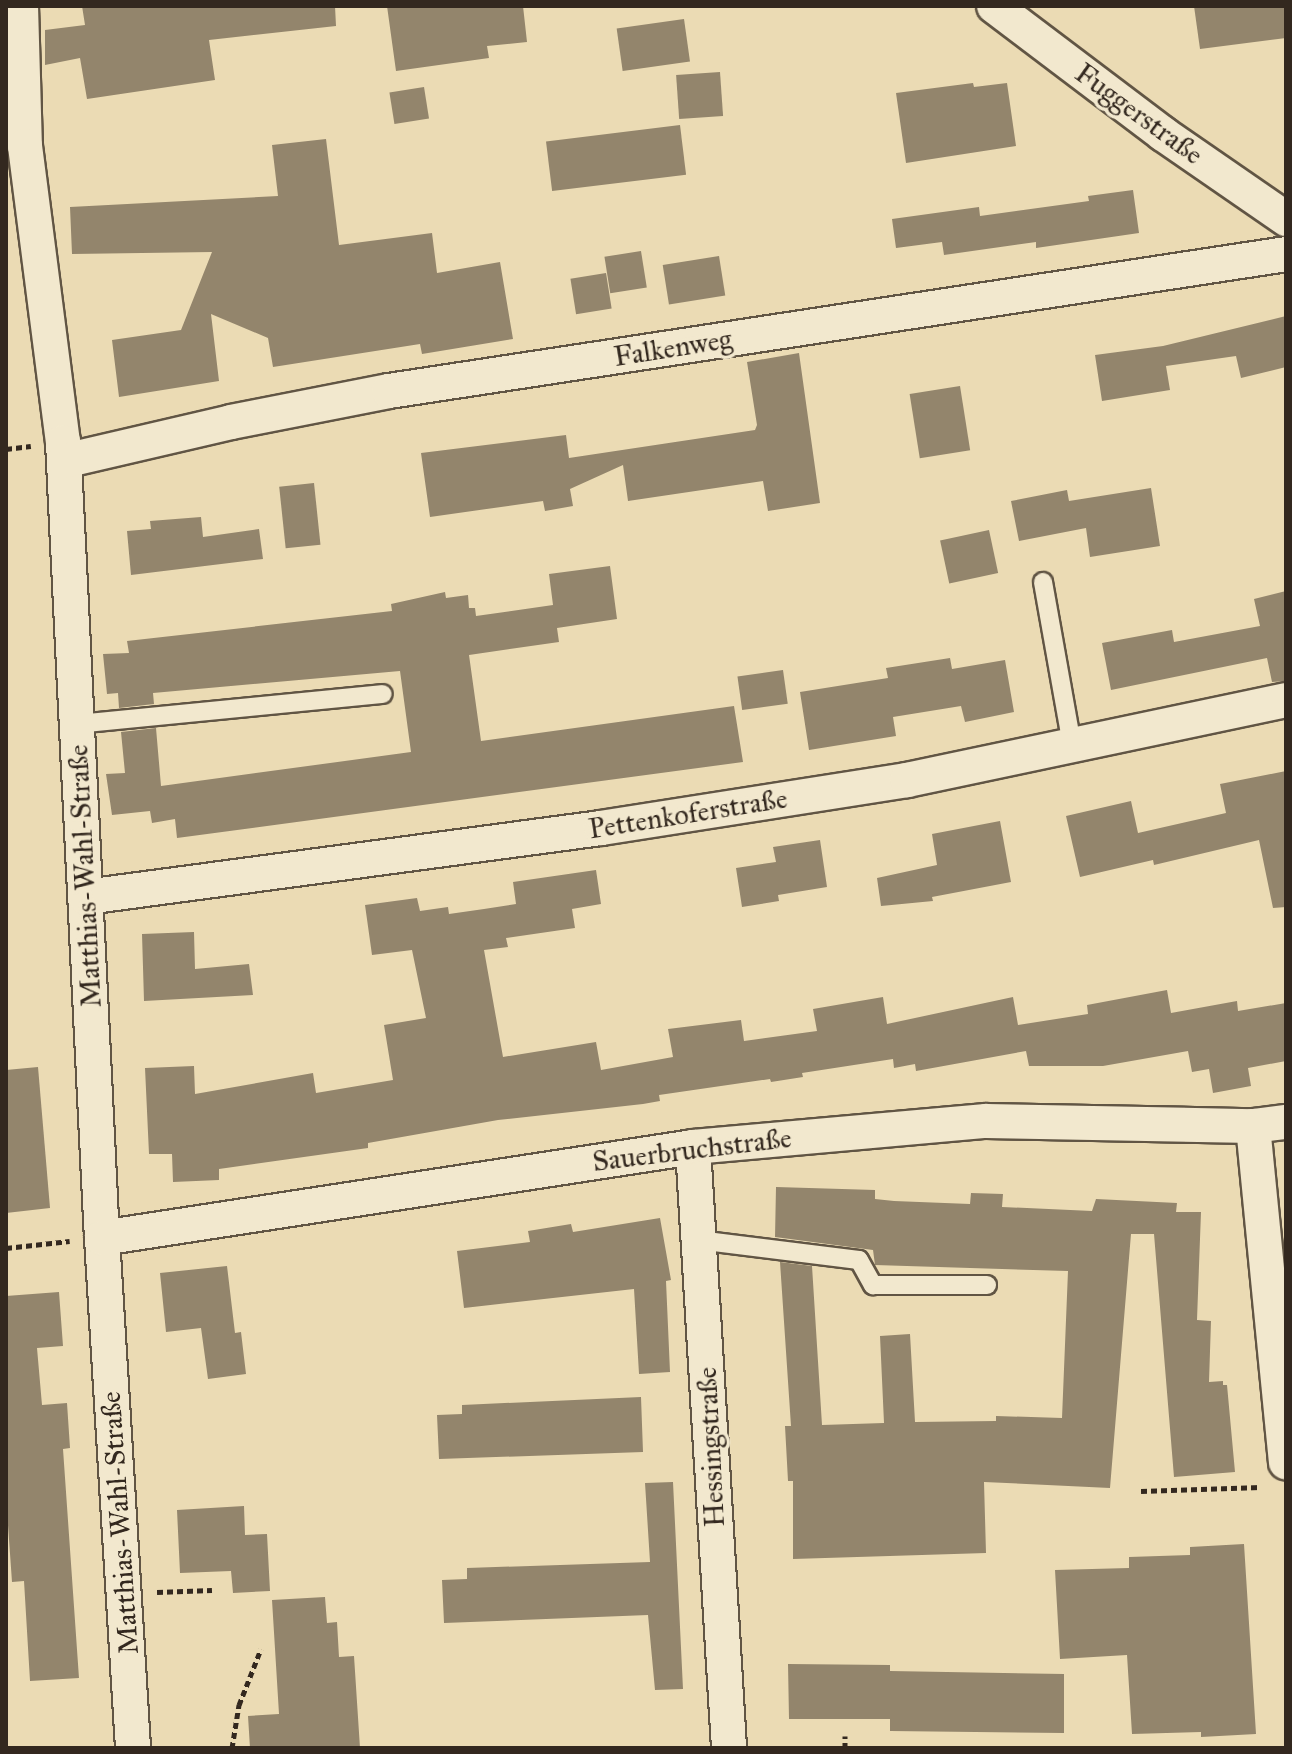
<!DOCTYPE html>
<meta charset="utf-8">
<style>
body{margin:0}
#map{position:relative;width:1292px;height:1754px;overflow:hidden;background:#ebdbb4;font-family:"IM FELL Great Primer",serif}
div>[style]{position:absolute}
.building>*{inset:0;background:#93856c;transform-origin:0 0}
.path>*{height:5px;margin-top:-2.5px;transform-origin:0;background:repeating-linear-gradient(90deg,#33281f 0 6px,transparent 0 10px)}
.roads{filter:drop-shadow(2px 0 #615544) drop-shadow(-2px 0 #615544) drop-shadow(0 2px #615544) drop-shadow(0 -2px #615544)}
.service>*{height:18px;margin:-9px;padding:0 9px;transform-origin:9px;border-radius:9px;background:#f2e8ce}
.minor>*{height:34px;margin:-17px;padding:0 17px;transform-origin:17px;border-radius:17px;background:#f2e8ce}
span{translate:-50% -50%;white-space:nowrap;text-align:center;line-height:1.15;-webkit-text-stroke:7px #f2e8ce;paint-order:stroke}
.street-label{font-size:28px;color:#33281f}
.frame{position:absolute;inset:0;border:8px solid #33281f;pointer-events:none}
</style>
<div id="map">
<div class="building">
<i style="clip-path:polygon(82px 6px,335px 6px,336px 26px,209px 40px,215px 80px,87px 99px,80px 58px,45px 65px,45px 30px,85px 25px)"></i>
<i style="clip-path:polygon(387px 6px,523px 6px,527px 42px,487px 46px,489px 58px,396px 71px)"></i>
<i style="clip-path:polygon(1194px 6px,1286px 6px,1286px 38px,1200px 49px)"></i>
<i style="left:684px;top:19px;width:43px;height:68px;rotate:82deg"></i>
<i style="left:720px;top:72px;width:44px;height:44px;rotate:86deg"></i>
<i style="clip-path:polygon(973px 83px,974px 87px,1007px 83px,1016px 146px,906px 163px,896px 93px)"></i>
<i style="left:424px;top:87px;width:32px;height:35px;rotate:81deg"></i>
<i style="left:680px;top:125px;width:50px;height:135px;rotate:83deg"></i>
<i style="clip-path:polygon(326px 139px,339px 245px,432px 233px,437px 273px,500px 262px,513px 339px,422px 354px,420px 344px,273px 367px,268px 338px,211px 314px,219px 381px,119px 397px,112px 340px,181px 330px,212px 252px,72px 254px,70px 207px,278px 196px,272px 145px)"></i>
<i style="clip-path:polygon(1133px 190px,1139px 233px,1036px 248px,1036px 242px,944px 255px,942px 242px,896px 248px,892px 219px,979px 207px,980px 216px,1089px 201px,1088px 196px)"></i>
<i style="left:641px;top:251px;width:37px;height:37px;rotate:81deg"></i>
<i style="left:719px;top:256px;width:40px;height:57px;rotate:81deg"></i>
<i style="left:606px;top:273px;width:36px;height:36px;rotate:81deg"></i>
<i style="clip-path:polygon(1286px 316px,1286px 367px,1241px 378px,1236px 356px,1166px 366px,1170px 390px,1102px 401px,1095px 355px,1163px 346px)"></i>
<i style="clip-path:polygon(799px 353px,820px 503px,768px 511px,763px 481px,628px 501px,623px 465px,570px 489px,573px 506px,545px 511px,543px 501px,430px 517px,421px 453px,566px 435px,569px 458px,755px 430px,757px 425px,747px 362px)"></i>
<i style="left:960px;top:386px;width:65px;height:51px;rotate:81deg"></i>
<i style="left:314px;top:483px;width:62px;height:35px;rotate:84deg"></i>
<i style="clip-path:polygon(1151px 488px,1160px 546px,1090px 557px,1086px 528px,1019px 541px,1011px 501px,1067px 490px,1069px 501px)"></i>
<i style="clip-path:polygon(201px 517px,203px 537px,259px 529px,263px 559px,131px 575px,127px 531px,151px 529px,150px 521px)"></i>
<i style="left:989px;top:530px;width:44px;height:50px;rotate:78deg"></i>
<i style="clip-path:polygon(610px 566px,617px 619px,557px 628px,559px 642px,469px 655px,481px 741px,734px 706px,743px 762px,177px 838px,175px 819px,152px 823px,150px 811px,112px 815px,106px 774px,125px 773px,121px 732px,156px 728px,161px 786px,411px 752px,400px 671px,153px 693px,154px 704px,119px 708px,118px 693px,107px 694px,103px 654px,129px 653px,127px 641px,392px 611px,391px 604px,445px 592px,446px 598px,468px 595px,469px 608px,475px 608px,476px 616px,553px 605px,549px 574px)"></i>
<i style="clip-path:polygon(1286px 591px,1286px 681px,1272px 682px,1267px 658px,1111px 690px,1102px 643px,1172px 630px,1174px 642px,1260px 626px,1254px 599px)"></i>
<i style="clip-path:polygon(950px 658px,952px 669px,1005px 660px,1014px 712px,965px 722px,961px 706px,893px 717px,896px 736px,809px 750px,800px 692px,888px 678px,886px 668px)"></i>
<i style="left:783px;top:670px;width:34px;height:46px;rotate:82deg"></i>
<i style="clip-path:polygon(1286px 771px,1286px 907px,1273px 908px,1259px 840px,1154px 865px,1153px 860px,1080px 877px,1066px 816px,1131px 801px,1138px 833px,1226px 813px,1220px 784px)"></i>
<i style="clip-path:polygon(1000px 821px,1011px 882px,932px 897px,933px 901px,881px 906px,877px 878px,937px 865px,932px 834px)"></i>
<i style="clip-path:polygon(820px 840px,827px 887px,778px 895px,779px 901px,742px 907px,736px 868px,776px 862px,773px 847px)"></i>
<i style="clip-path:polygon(596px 870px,601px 904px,572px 909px,575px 928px,506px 938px,508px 947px,484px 950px,503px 1057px,596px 1042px,601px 1070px,673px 1057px,668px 1029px,741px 1020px,744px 1041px,817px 1031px,813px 1009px,883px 997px,887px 1024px,1013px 997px,1018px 1025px,1088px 1014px,1087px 1005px,1167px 990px,1171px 1013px,1237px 1001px,1238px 1011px,1286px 1003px,1286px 1061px,1248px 1068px,1251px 1086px,1213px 1093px,1209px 1069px,1192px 1072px,1188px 1051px,1103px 1066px,1029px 1066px,1026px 1051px,916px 1071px,915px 1064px,894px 1068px,893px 1059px,802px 1073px,803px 1077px,771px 1082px,770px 1079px,659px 1095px,660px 1101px,643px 1104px,498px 1120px,368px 1143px,368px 1148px,219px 1169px,219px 1180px,173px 1182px,172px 1154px,149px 1154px,145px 1068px,194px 1066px,195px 1094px,313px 1073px,316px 1093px,393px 1080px,384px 1025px,426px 1018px,412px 950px,372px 955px,365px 905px,417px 898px,420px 911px,448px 907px,449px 914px,484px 909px,516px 904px,513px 882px)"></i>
<i style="clip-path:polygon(194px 932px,195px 969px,249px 964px,253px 995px,144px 1001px,142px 934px)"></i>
<i style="clip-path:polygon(38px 1067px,50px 1208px,6px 1213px,6px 1070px)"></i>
<i style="clip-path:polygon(776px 1187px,875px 1190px,875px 1199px,894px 1201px,970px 1204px,971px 1193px,1003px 1194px,1002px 1207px,1092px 1211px,1096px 1199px,1177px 1203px,1176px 1212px,1201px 1212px,1197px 1320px,1211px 1321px,1209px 1382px,1223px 1381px,1223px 1385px,1227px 1385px,1235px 1472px,1174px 1477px,1154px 1234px,1131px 1234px,1110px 1488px,984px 1482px,986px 1553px,793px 1559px,793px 1481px,788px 1481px,785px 1426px,791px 1426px,780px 1262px,812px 1266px,822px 1425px,884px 1423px,880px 1336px,910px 1334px,915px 1422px,996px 1421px,996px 1416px,1062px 1418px,1068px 1271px,875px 1265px,873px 1250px,775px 1237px)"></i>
<i style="clip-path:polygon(660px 1218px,671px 1280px,666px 1281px,670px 1372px,639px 1374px,634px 1289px,464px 1308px,457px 1251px,530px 1242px,528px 1231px,571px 1224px,573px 1232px)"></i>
<i style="clip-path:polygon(227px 1266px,235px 1333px,241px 1332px,246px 1374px,208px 1379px,201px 1328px,166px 1332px,160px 1273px)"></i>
<i style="clip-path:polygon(59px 1292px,63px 1346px,37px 1348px,42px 1405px,67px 1403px,70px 1448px,63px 1449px,79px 1678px,30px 1681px,24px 1581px,12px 1582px,6px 1497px,6px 1296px)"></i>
<i style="clip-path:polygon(641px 1397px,643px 1452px,439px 1459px,437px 1415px,462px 1414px,462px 1405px)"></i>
<i style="clip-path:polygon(673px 1482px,683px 1689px,655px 1690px,648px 1615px,444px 1623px,442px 1580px,467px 1579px,467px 1568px,650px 1562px,645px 1483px)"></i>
<i style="clip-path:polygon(244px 1506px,245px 1535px,267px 1534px,270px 1591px,233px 1593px,231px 1571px,180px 1573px,177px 1510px)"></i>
<i style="clip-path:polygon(1244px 1544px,1256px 1734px,1201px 1737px,1201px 1732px,1132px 1734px,1127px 1655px,1060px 1659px,1055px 1570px,1129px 1568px,1129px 1557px,1190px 1555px,1190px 1547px)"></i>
<i style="clip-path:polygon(325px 1597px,327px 1623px,337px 1622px,339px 1657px,354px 1656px,360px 1748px,250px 1748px,248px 1716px,279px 1714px,272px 1600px)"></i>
<i style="clip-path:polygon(788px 1664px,890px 1665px,890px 1671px,1064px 1674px,1064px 1733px,890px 1731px,890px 1719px,789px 1719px)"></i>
</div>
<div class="path">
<i style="left:6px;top:449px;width:25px;rotate:-7deg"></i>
<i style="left:6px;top:1248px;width:64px;rotate:-6.2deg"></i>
<i style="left:1141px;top:1491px;width:120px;rotate:-1.9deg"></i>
<i style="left:157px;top:1592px;width:55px;rotate:-2.1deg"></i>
<i style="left:232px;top:1748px;width:44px;rotate:-80.8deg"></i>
<i style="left:239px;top:1705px;width:60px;rotate:-68.6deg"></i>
<i style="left:845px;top:1748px;width:12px;rotate:-90deg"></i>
</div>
<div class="roads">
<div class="service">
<i style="left:1043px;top:582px;width:165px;rotate:79.9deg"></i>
<i style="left:77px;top:724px;width:307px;rotate:-5.6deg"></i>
<i style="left:698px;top:1240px;width:162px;rotate:7.1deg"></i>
<i style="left:859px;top:1260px;width:29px;rotate:61deg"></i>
<i style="left:873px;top:1285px;width:114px"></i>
</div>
<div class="minor">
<i style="left:21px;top:6px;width:140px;rotate:88.4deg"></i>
<i style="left:25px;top:146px;width:298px;rotate:82.7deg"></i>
<i style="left:63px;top:442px;width:797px;rotate:87.2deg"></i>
<i style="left:102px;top:1238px;width:511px;rotate:86.52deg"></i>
<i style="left:994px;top:6px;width:212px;rotate:37.1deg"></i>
<i style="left:1163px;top:134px;width:150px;rotate:34.6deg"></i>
<i style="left:64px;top:461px;width:171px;rotate:-13.1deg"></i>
<i style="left:231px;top:422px;width:161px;rotate:-11.1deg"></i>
<i style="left:389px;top:391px;width:907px;rotate:-8.68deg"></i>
<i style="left:86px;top:897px;width:520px;rotate:-7.63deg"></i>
<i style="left:601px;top:828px;width:310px;rotate:-8.9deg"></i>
<i style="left:907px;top:780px;width:387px;rotate:-11.9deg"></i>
<i style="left:1253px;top:1126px;width:338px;rotate:84.4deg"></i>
<i style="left:693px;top:1147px;width:602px;rotate:86.57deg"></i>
<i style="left:102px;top:1238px;width:598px;rotate:-8.75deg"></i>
<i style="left:693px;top:1147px;width:294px;rotate:-5.1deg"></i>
<i style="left:986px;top:1121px;width:267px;rotate:1.1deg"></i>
<i style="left:1253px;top:1126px;width:33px;rotate:-7deg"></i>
</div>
</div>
<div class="street-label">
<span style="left:1139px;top:114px;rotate:36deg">Fuggerstraße</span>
<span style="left:673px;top:348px;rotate:-9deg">Falkenweg</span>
<span style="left:688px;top:814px;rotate:-9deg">Pettenkoferstraße</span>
<span style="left:85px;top:876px;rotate:-93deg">Matthias-Wahl-Straße</span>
<span style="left:692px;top:1150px;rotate:-7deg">Sauerbruchstraße</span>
<span style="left:711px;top:1447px;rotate:-93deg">Hessingstraße</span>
<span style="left:120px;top:1523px;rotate:-94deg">Matthias-Wahl-Straße</span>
</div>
<div class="frame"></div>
</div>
